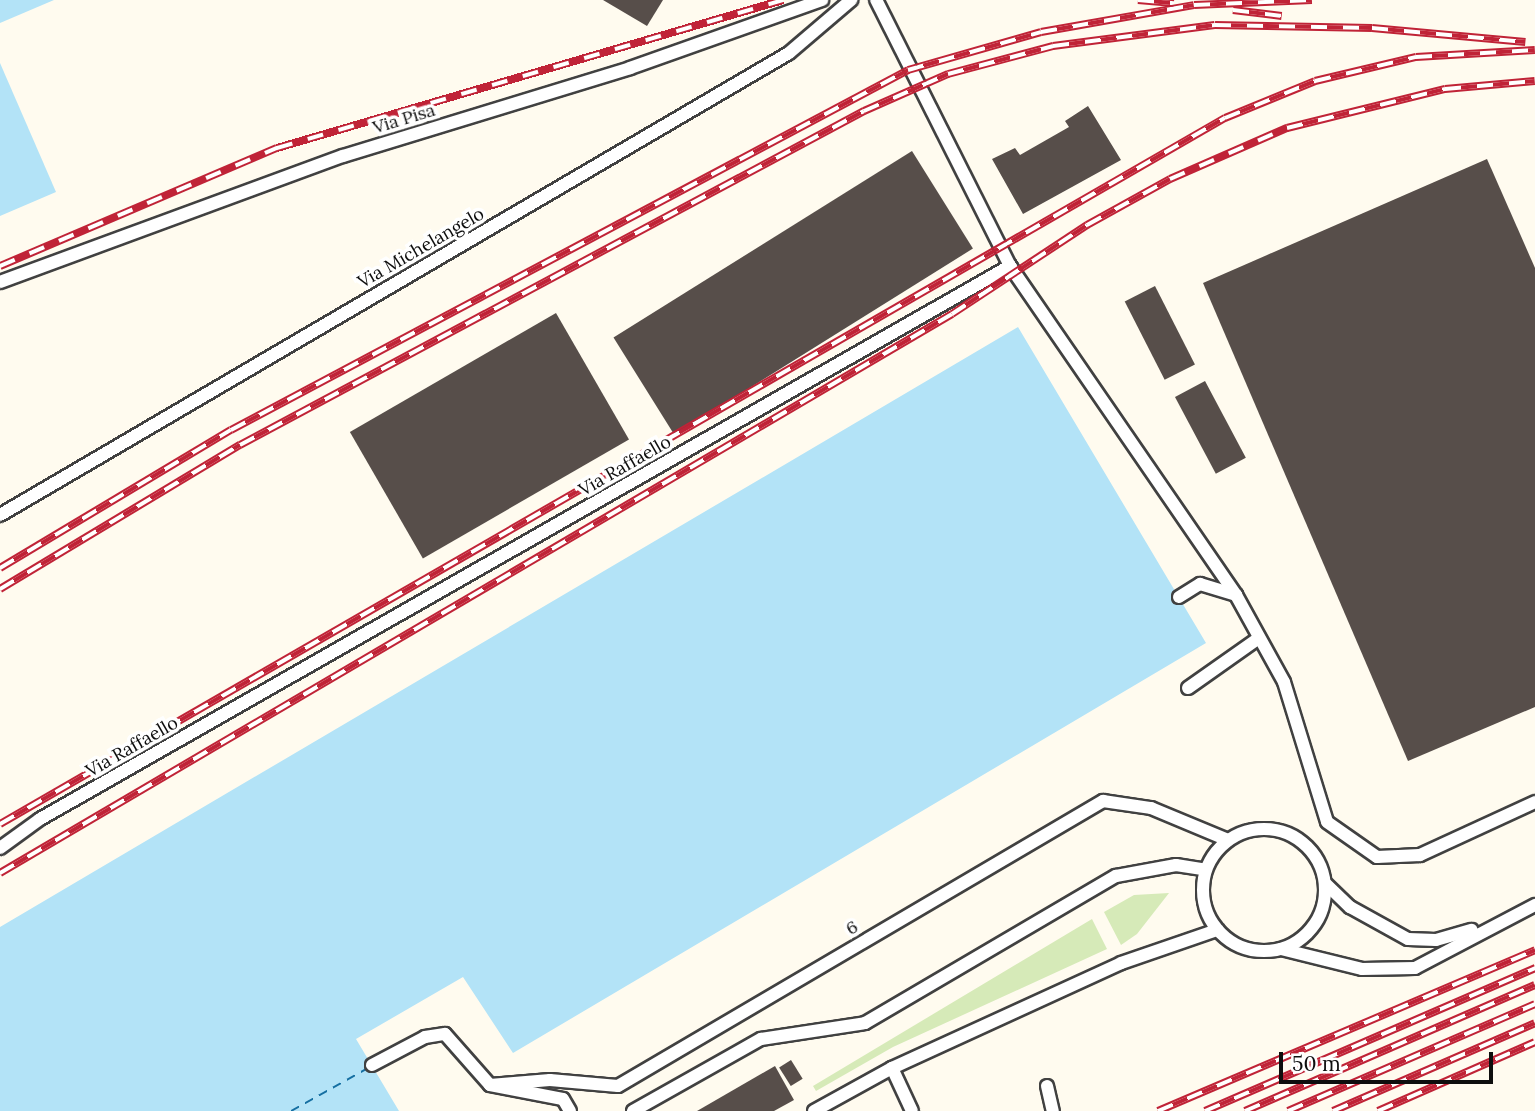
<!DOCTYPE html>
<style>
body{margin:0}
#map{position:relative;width:1535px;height:1111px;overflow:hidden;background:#fffbef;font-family:Lora,serif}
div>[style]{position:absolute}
.green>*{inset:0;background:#d6eab8}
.water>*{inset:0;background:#b3e3f7}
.ferry>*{height:2px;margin-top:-1px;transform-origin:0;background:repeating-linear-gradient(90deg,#156fa2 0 9px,transparent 0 16px)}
.building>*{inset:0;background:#574e4a;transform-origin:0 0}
.roads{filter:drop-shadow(2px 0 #414141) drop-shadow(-2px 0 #414141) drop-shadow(0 2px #414141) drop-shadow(0 -2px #414141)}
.lane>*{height:12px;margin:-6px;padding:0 6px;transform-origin:6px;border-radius:6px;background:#fff}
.lane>.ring{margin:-6px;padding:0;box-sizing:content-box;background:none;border:12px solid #fff;border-radius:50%}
.rail>*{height:8px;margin-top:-4px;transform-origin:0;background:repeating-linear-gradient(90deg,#fff 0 16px,#c02337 0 32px);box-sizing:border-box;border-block:2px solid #c02337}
span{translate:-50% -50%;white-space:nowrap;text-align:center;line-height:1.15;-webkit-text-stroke:7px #fff;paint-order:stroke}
.street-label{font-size:18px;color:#0e0e0e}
.scale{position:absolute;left:1279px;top:1052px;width:214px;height:32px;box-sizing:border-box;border:4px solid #0e0e0e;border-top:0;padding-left:9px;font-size:21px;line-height:24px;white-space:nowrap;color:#0e0e0e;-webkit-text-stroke:5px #fff;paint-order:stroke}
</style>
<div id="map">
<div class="green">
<i style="clip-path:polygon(1169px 893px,1137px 934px,1121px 945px,1104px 912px,1134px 895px)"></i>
<i style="clip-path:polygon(1092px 919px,1107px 949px,893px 1047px,816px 1091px,813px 1086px)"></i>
</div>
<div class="water">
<i style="clip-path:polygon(0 0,54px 0,0 23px)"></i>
<i style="clip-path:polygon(0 63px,56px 192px,0 216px)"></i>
<i style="clip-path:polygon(1018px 327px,1206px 643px,513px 1053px,463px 977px,356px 1039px,399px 1111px,0 1111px,0 927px)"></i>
</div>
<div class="ferry">
<i style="left:291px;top:1111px;width:88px;rotate:-29.2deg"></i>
</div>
<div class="building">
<i style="clip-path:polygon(603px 0,663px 0,647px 26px)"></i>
<i style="clip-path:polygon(1088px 106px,1121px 160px,1023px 214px,992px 159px,1015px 148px,1020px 155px,1069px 127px,1065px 121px)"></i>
<i style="left:912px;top:151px;width:115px;height:352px;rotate:58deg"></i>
<i style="clip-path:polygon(1487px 159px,1535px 268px,1535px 707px,1408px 761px,1203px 283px)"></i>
<i style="left:1155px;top:286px;width:88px;height:34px;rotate:63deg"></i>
<i style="left:556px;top:313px;width:146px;height:238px;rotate:60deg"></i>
<i style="left:1205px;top:381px;width:87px;height:34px;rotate:62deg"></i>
<i style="left:791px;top:1060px;width:22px;height:14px;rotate:58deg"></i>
<i style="clip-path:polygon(775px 1066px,794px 1100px,774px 1111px,697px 1111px)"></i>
</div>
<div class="roads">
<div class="lane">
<i style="left:1010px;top:266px;width:399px;rotate:55.5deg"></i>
<i style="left:0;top:282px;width:365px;rotate:-20.2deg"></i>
<i style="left:343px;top:156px;width:300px;rotate:-17deg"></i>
<i style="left:630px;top:68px;width:204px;rotate:-19.5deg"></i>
<i style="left:0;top:515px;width:914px;rotate:-30.35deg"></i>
<i style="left:789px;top:53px;width:82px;rotate:-40.5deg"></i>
<i style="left:1179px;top:597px;width:25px;rotate:-32deg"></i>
<i style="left:1200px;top:584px;width:38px;rotate:17deg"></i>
<i style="left:1236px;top:595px;width:99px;rotate:61.1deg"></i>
<i style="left:1284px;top:682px;width:146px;rotate:72.9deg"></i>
<i style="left:1327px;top:822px;width:61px;rotate:35deg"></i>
<i style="left:1377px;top:857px;width:43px;rotate:-2.7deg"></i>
<i style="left:1420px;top:855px;width:127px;rotate:-24.7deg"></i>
<i style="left:1188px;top:688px;width:87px;rotate:-35.2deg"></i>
<i class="ring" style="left:1203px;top:829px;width:110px;height:110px"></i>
<i style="left:0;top:848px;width:49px;rotate:-35.9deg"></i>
<i style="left:40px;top:819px;width:1117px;rotate:-29.69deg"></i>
<i style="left:1010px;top:266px;width:298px;rotate:-116.7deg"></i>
<i style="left:1325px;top:883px;width:35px;rotate:44deg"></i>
<i style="left:1350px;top:907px;width:66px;rotate:28.9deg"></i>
<i style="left:1408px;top:939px;width:28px;rotate:2deg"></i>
<i style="left:1436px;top:940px;width:37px;rotate:-16deg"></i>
<i style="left:1281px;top:949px;width:83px;rotate:13.9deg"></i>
<i style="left:1362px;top:969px;width:53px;rotate:-1.1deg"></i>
<i style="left:1415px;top:968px;width:136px;rotate:-27.7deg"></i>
<i style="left:372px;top:1065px;width:60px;rotate:-27.8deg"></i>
<i style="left:425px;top:1037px;width:20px;rotate:-9deg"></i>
<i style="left:445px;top:1034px;width:68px;rotate:48.6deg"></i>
<i style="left:490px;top:1085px;width:74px;rotate:10.9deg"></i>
<i style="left:563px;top:1099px;width:14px;rotate:60deg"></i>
<i style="left:892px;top:1068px;width:47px;rotate:65.1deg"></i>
<i style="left:490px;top:1085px;width:60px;rotate:-4.8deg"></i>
<i style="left:550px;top:1080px;width:68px;rotate:5deg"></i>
<i style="left:618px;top:1086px;width:563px;rotate:-30.44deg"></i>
<i style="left:1103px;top:801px;width:49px;rotate:8.3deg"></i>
<i style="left:1151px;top:808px;width:83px;rotate:22.6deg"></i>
<i style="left:1047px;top:1086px;width:26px;rotate:77deg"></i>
<i style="left:633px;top:1111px;width:147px;rotate:-29.4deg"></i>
<i style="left:761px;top:1039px;width:105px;rotate:-8.7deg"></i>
<i style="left:865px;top:1023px;width:291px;rotate:-30.4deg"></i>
<i style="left:1116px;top:876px;width:61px;rotate:-10.4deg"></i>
<i style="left:1176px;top:865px;width:30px;rotate:9deg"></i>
<i style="left:814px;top:1111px;width:89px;rotate:-28.9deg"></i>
<i style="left:892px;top:1068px;width:252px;rotate:-24.6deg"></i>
<i style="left:1121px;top:963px;width:102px;rotate:-19deg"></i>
</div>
</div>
<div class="rail">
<i style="left:1138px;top:0;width:36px;rotate:5deg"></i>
<i style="left:1233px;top:10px;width:49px;rotate:7deg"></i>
<i style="left:0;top:266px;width:301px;rotate:-23.1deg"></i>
<i style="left:277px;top:148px;width:527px;rotate:-16.3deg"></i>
<i style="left:0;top:568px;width:269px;rotate:-30.9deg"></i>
<i style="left:231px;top:430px;width:767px;rotate:-28deg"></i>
<i style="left:908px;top:70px;width:138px;rotate:-15.9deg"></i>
<i style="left:1041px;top:32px;width:155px;rotate:-10deg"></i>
<i style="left:1194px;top:5px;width:118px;rotate:-2.4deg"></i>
<i style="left:0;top:589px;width:280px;rotate:-31deg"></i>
<i style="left:240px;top:445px;width:708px;rotate:-28.16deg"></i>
<i style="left:864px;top:111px;width:92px;rotate:-23.8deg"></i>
<i style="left:948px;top:74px;width:109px;rotate:-14.9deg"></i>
<i style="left:1053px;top:46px;width:163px;rotate:-7.4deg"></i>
<i style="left:1215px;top:25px;width:157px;rotate:1.1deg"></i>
<i style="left:1372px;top:28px;width:154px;rotate:5.2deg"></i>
<i style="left:0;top:824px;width:1414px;rotate:-29.96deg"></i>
<i style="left:1225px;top:118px;width:97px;rotate:-22.3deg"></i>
<i style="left:1315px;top:81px;width:104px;rotate:-13.4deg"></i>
<i style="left:1416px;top:57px;width:119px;rotate:-3.4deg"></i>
<i style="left:0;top:873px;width:1104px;rotate:-30.42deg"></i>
<i style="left:952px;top:314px;width:162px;rotate:-33.4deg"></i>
<i style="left:1087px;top:225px;width:95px;rotate:-29deg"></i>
<i style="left:1170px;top:179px;width:128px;rotate:-23.6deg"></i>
<i style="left:1287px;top:128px;width:163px;rotate:-13.9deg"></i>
<i style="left:1445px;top:89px;width:90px;rotate:-5.1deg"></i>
<i style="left:1158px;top:1111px;width:410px;rotate:-23.1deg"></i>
<i style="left:1205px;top:1111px;width:360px;rotate:-23.4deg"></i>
<i style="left:1245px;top:1111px;width:316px;rotate:-23.5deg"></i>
<i style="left:1288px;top:1111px;width:269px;rotate:-23.4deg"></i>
<i style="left:1333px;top:1111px;width:220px;rotate:-23.5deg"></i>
<i style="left:1378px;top:1111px;width:171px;rotate:-23.7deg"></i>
</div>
<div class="street-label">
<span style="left:404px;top:119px;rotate:-17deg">Via Pisa</span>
<span style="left:421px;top:248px;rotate:-30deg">Via Michelangelo</span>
<span style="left:625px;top:466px;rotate:-30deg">Via Raffaello</span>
<span style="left:132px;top:747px;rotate:-30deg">Via Raffaello</span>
<span style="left:852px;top:928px;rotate:-30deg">6</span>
</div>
<div class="scale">50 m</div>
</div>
